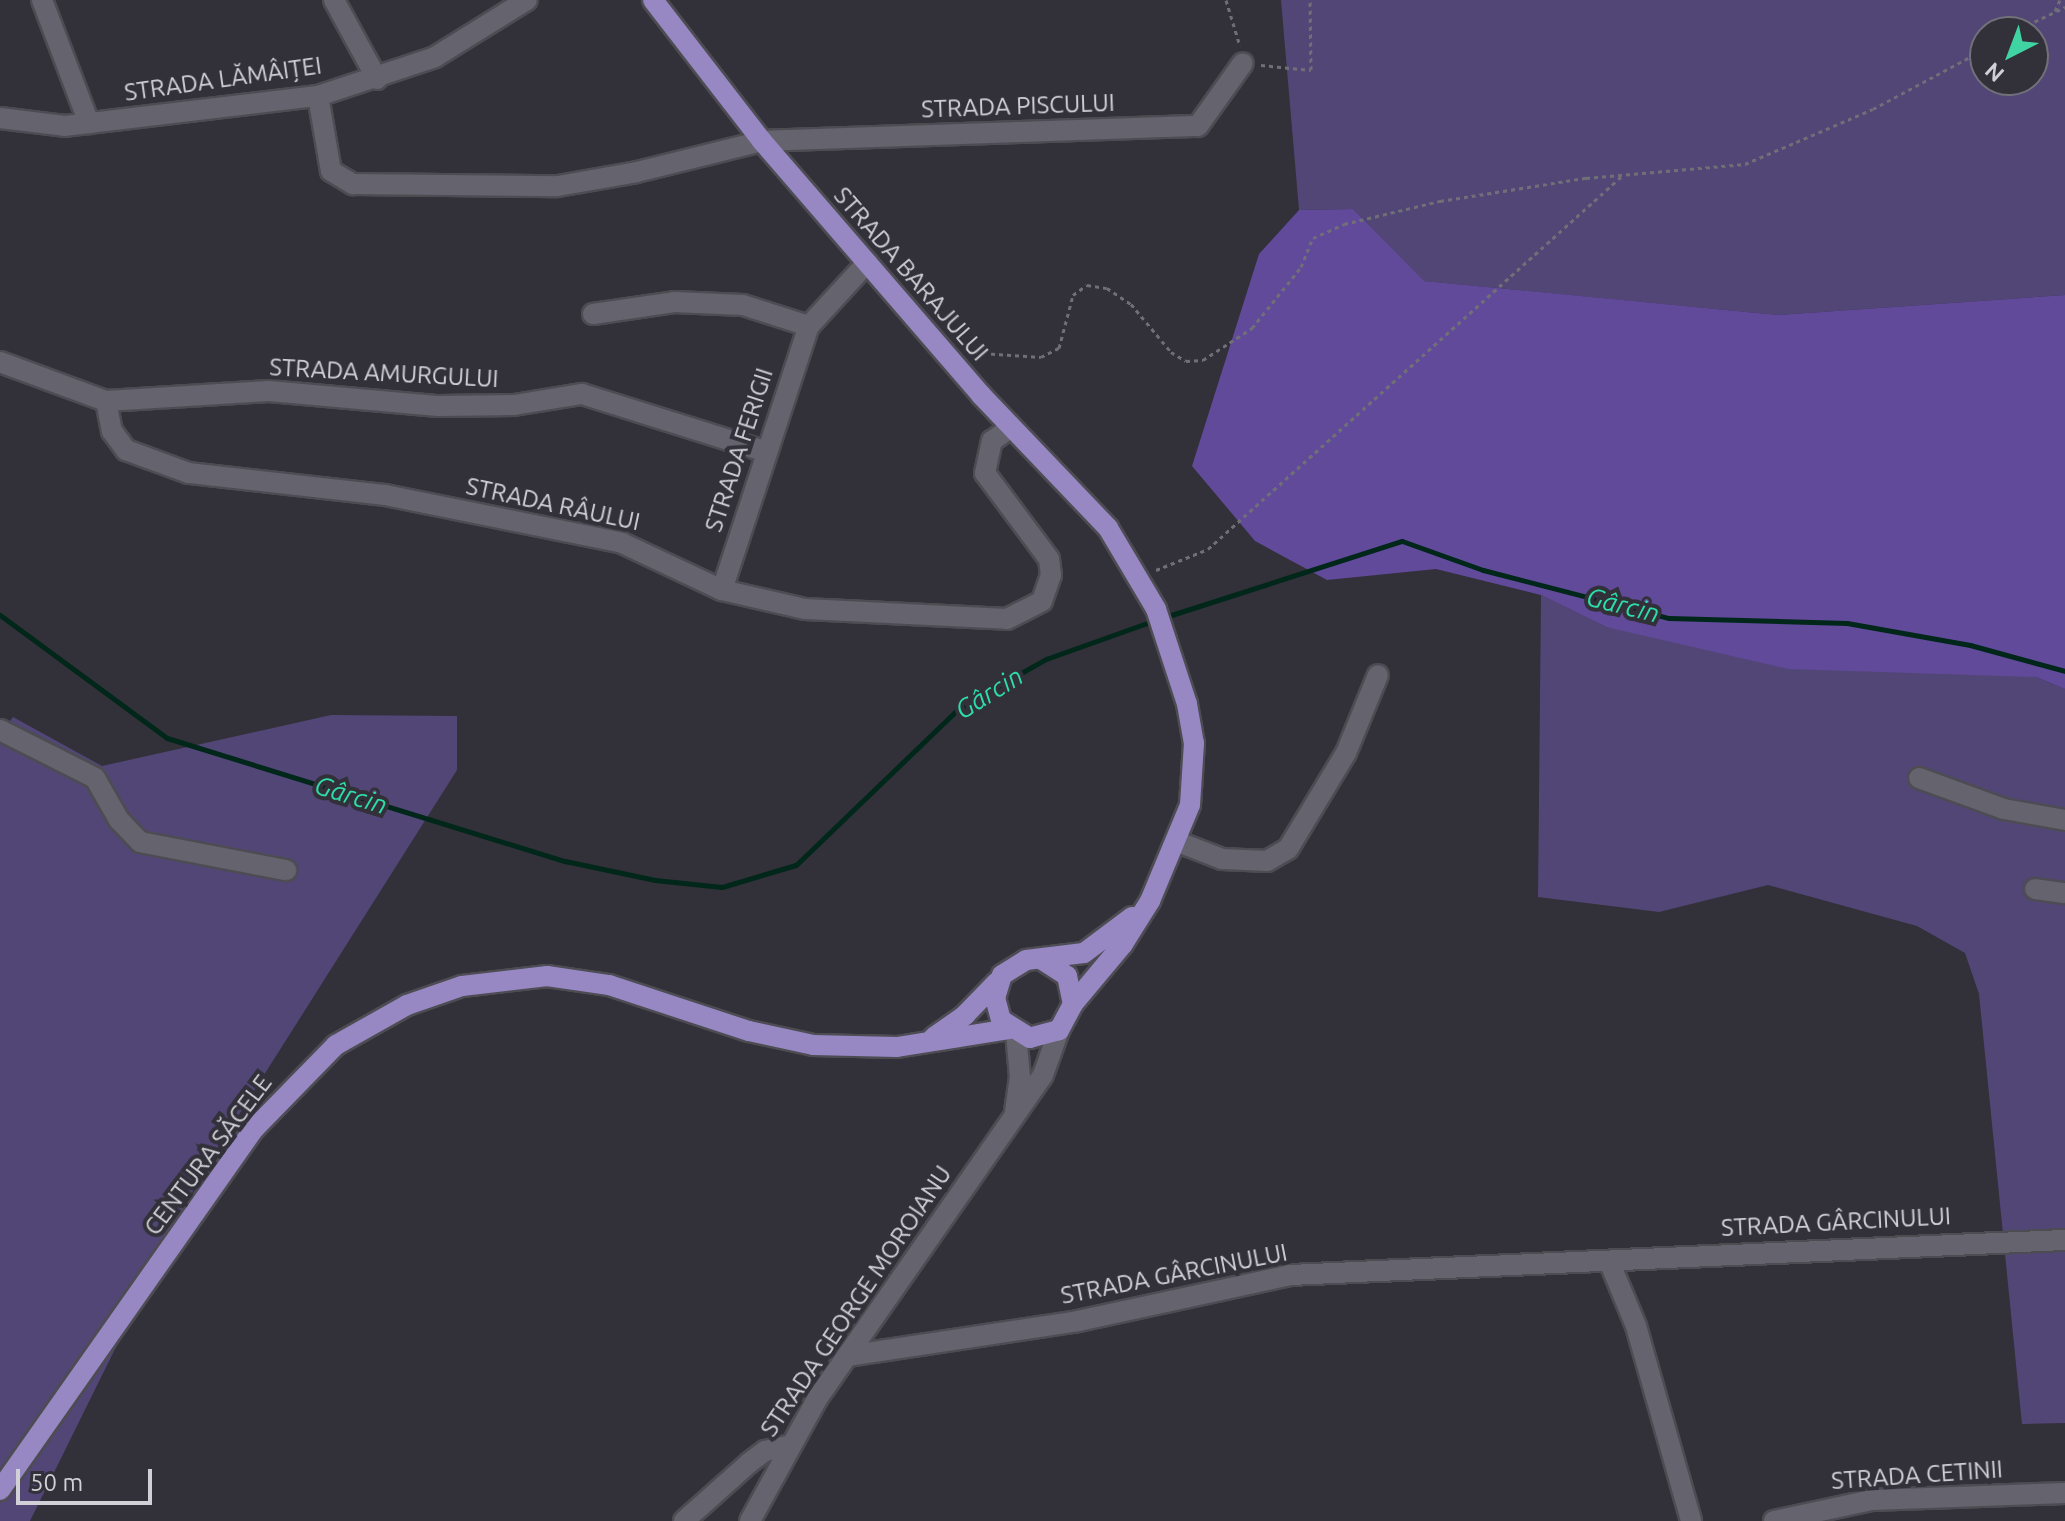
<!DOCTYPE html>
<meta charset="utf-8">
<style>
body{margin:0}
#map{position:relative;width:2065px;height:1521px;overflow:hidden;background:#323039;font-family:Ubuntu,sans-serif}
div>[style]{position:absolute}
.green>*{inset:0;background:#524677}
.forest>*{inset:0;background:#614a9a}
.stream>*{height:5px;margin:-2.5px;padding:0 2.5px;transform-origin:2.5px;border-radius:2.5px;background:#00271a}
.path>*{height:3px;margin-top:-1.5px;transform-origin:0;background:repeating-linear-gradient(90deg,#706f77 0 4px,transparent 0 8px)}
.roads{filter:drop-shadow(2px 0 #4d4c53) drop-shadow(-2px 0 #4d4c53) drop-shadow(0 2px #4d4c53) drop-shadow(0 -2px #4d4c53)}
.street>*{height:20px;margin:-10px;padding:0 10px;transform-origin:10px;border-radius:10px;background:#65636e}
.secondary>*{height:20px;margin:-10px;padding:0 10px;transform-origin:10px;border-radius:10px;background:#65636e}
.primary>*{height:20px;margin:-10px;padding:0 10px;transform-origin:10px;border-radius:10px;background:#9788c4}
span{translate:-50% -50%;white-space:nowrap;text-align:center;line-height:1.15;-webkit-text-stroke:8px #323039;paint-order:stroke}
.street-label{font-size:24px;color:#d1d0d7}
.water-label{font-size:26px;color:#2edda7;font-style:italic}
.north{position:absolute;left:1969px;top:16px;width:80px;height:80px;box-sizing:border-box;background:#323039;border:2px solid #727078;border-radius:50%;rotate:222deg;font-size:22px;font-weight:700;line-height:32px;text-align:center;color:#d1d0d7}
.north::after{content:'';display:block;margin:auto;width:28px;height:36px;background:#3fd4a2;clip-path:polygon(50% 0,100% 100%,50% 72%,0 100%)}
.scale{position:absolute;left:16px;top:1469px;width:136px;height:36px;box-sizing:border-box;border:4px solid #d1d0d7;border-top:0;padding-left:10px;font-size:24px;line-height:28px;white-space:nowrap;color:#d1d0d7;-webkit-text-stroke:6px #323039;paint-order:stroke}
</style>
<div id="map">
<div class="green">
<i style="clip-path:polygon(evenodd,1281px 0,2065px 0,2065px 295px,1778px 315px,1423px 281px,1353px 209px,1299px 210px,1281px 0,1985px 32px,2033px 32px,2033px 80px,1985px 80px,1985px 32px)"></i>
<i style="clip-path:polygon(1541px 595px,1606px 627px,2036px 677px,2065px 689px,2065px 1423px,2022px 1424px,1979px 994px,1965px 953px,1917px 926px,1768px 885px,1659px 912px,1538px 897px)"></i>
<i style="clip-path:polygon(331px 715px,457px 716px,457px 770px,202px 1173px,30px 1521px,0 1521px,0 735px,13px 717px,102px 766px)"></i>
</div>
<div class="forest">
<i style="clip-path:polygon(1353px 209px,1424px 281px,1778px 315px,2065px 295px,2065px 689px,2036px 677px,1789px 669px,1606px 627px,1541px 595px,1436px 569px,1327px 580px,1255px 541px,1192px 466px,1259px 254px,1299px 210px)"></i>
</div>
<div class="stream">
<i style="left:0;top:615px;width:207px;rotate:36.4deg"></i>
<i style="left:167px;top:738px;width:417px;rotate:17.2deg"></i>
<i style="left:565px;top:861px;width:92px;rotate:11.9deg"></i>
<i style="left:655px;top:880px;width:67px;rotate:6deg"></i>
<i style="left:722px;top:887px;width:77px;rotate:-16.6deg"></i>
<i style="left:796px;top:865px;width:226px;rotate:-43.9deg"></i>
<i style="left:959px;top:708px;width:100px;rotate:-29.4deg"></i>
<i style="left:1046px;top:659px;width:114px;rotate:-19.6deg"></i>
<i style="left:1162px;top:618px;width:252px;rotate:-17.8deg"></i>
<i style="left:1402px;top:541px;width:86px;rotate:19.7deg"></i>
<i style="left:1483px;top:570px;width:192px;rotate:14.5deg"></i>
<i style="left:1669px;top:618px;width:178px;rotate:1.6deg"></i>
<i style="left:1847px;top:623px;width:125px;rotate:10.1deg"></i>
<i style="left:1970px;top:645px;width:98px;rotate:15.3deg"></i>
</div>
<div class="path">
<i style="left:1226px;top:0;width:48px;rotate:73.1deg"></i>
<i style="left:2055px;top:11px;width:12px;rotate:-66deg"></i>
<i style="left:2013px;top:32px;width:58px;rotate:-25.7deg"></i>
<i style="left:1261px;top:65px;width:50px;rotate:5.7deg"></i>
<i style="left:1311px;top:70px;width:70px;rotate:-90.8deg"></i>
<i style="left:967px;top:352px;width:74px;rotate:3.9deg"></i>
<i style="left:1041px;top:357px;width:20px;rotate:-27deg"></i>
<i style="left:1059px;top:348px;width:55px;rotate:-75.2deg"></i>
<i style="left:1073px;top:295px;width:17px;rotate:-36deg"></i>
<i style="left:1087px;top:285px;width:20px;rotate:9deg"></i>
<i style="left:1107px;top:288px;width:29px;rotate:34deg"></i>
<i style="left:1131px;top:304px;width:62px;rotate:50.2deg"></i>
<i style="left:1171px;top:352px;width:17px;rotate:31deg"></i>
<i style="left:1186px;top:361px;width:17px;rotate:-3deg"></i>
<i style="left:1203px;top:360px;width:59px;rotate:-33.1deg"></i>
<i style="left:1252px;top:328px;width:78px;rotate:-51.2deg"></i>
<i style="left:1301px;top:267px;width:31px;rotate:-68deg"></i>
<i style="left:1313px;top:238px;width:34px;rotate:-24deg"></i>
<i style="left:1344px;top:224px;width:99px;rotate:-13.5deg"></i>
<i style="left:1440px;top:201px;width:148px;rotate:-9deg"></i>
<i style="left:1586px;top:178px;width:160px;rotate:-5deg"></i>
<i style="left:1745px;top:164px;width:139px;rotate:-23.3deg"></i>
<i style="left:1873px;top:109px;width:127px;rotate:-28.2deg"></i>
<i style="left:1156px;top:570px;width:56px;rotate:-22deg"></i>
<i style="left:1208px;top:549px;width:560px;rotate:-42.03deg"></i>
</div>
<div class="roads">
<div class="street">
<i style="left:42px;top:0;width:132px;rotate:69.1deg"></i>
<i style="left:334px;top:0;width:90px;rotate:61.4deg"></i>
<i style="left:318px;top:96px;width:76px;rotate:80.2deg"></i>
<i style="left:331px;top:171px;width:26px;rotate:31deg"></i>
<i style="left:353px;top:184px;width:205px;rotate:0.6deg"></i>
<i style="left:558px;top:186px;width:80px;rotate:-10deg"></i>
<i style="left:637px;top:172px;width:129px;rotate:-13.9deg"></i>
<i style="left:762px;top:141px;width:436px;rotate:-2deg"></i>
<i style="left:1198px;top:126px;width:77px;rotate:-54.5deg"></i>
<i style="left:0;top:118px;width:65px;rotate:7deg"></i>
<i style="left:65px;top:126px;width:255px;rotate:-6.8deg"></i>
<i style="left:318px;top:96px;width:123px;rotate:-18.4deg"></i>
<i style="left:435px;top:57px;width:108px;rotate:-31.8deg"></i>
<i style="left:593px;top:314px;width:82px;rotate:-8.4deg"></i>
<i style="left:674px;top:302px;width:69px;rotate:2.5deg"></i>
<i style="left:743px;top:305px;width:69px;rotate:17.7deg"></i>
<i style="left:0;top:362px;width:113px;rotate:20.2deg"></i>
<i style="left:106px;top:401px;width:163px;rotate:-3.5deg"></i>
<i style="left:269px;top:391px;width:170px;rotate:5.1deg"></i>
<i style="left:438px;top:406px;width:76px;rotate:-0.8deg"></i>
<i style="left:514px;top:405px;width:69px;rotate:-9.2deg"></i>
<i style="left:582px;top:394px;width:191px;rotate:17.4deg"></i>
<i style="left:106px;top:401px;width:31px;rotate:79deg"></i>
<i style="left:112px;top:431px;width:24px;rotate:54deg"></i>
<i style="left:126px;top:450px;width:67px;rotate:20.1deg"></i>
<i style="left:189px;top:473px;width:197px;rotate:6.4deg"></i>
<i style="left:385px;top:495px;width:242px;rotate:11.4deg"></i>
<i style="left:622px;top:543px;width:110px;rotate:25.2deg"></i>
<i style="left:722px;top:590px;width:85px;rotate:12.9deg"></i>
<i style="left:805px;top:609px;width:202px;rotate:2.8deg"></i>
<i style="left:1007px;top:619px;width:39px;rotate:-27deg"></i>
<i style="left:1042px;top:601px;width:28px;rotate:-71deg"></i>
<i style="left:1051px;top:575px;width:16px;rotate:-97deg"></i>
<i style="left:1049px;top:559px;width:107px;rotate:-126.7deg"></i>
<i style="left:985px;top:473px;width:33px;rotate:-78deg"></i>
<i style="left:992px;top:441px;width:24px;rotate:-36deg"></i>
<i style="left:722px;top:590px;width:278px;rotate:-71.8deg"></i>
<i style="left:809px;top:326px;width:86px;rotate:-47.4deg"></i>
<i style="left:0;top:730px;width:106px;rotate:26.8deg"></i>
<i style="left:95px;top:778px;width:48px;rotate:60.3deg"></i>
<i style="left:119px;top:820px;width:30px;rotate:46deg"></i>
<i style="left:140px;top:842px;width:149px;rotate:10.9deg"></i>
<i style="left:1919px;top:778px;width:90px;rotate:20deg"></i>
<i style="left:2004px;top:809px;width:62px;rotate:10.2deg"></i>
<i style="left:1178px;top:842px;width:47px;rotate:21.1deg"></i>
<i style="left:1222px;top:859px;width:45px;rotate:2.5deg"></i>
<i style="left:1267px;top:861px;width:24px;rotate:-30deg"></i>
<i style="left:1288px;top:849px;width:112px;rotate:-58.9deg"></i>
<i style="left:1346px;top:753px;width:84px;rotate:-67.7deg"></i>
<i style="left:2035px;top:889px;width:30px;rotate:8deg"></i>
<i style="left:1609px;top:1261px;width:70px;rotate:67.4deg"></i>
<i style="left:1636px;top:1326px;width:203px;rotate:74.2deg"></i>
<i style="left:847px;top:1356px;width:234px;rotate:-8.6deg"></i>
<i style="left:1078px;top:1321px;width:217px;rotate:-12.2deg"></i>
<i style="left:1290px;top:1275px;width:776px;rotate:-2.59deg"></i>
<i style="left:684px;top:1521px;width:87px;rotate:-41.7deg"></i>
<i style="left:749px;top:1463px;width:20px;rotate:-37deg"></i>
<i style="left:765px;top:1451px;width:26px;rotate:-13deg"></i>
<i style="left:1774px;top:1521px;width:100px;rotate:-12.1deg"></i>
<i style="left:1872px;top:1500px;width:193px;rotate:-2.1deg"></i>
</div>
<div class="secondary">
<i style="left:1015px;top:1112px;width:35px;rotate:-82deg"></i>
<i style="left:1020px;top:1077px;width:44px;rotate:-95.2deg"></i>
<i style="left:750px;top:1521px;width:139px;rotate:-61.2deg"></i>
<i style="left:817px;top:1399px;width:395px;rotate:-55.1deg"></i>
<i style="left:1043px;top:1075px;width:48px;rotate:-70.4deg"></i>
</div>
<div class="primary">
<i style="left:653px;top:0;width:178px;rotate:52.3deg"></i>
<i style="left:762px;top:141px;width:335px;rotate:49.2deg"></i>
<i style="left:981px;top:395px;width:184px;rotate:46.3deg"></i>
<i style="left:1108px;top:528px;width:94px;rotate:59.3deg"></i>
<i style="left:1156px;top:609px;width:100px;rotate:71.9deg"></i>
<i style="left:1187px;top:704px;width:40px;rotate:80deg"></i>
<i style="left:1194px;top:743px;width:62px;rotate:93.7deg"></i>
<i style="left:1190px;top:805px;width:104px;rotate:112.6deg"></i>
<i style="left:1150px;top:901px;width:51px;rotate:122.1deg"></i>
<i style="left:1123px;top:944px;width:78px;rotate:129.8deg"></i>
<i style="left:1041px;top:959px;width:31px;rotate:33deg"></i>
<i style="left:1067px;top:976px;width:29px;rotate:78deg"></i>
<i style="left:1073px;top:1004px;width:30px;rotate:118deg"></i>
<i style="left:1059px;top:1030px;width:30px;rotate:165deg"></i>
<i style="left:1030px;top:1038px;width:34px;rotate:-148deg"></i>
<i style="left:1001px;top:1020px;width:23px;rotate:-105deg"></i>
<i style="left:995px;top:998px;width:24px;rotate:-73deg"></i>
<i style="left:1002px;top:975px;width:28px;rotate:-32deg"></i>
<i style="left:1026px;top:960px;width:58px;rotate:-6.9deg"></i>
<i style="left:1084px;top:953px;width:60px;rotate:-36.9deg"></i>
<i style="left:934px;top:1037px;width:38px;rotate:-35deg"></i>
<i style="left:965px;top:1015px;width:46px;rotate:-45.9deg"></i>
<i style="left:0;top:1490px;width:439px;rotate:-54.9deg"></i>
<i style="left:252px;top:1131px;width:120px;rotate:-45.7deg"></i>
<i style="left:336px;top:1045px;width:81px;rotate:-29.4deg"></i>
<i style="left:407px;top:1005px;width:58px;rotate:-19.1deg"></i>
<i style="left:462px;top:986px;width:86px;rotate:-6.7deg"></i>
<i style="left:547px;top:976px;width:63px;rotate:8.3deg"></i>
<i style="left:609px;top:985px;width:147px;rotate:18.2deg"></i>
<i style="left:749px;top:1031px;width:66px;rotate:12.3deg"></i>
<i style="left:813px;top:1045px;width:84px;rotate:1.4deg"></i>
<i style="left:897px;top:1047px;width:113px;rotate:-9.1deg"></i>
</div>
</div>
<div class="street-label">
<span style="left:223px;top:79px;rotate:-8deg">STRADA LĂMÂIȚEI</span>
<span style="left:1018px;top:106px;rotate:-2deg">STRADA PISCULUI</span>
<span style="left:911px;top:274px;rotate:49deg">STRADA BARAJULUI</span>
<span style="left:384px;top:373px;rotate:3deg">STRADA AMURGULUI</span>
<span style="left:739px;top:450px;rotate:-72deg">STRADA FERIGII</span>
<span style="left:553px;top:504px;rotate:12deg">STRADA RÂULUI</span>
<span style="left:208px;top:1155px;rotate:-53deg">CENTURA SĂCELE</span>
<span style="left:1836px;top:1222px;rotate:-3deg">STRADA GÂRCINULUI</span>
<span style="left:1174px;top:1274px;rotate:-11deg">STRADA GÂRCINULUI</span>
<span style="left:856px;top:1301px;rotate:-56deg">STRADA GEORGE MOROIANU</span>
<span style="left:1917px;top:1475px;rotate:-4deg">STRADA CETINII</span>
</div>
<div class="water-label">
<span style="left:1623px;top:605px;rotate:14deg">Gârcin</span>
<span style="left:989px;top:693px;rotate:-32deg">Gârcin</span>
<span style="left:351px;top:795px;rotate:17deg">Gârcin</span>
</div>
<div class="north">N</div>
<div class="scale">50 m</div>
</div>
